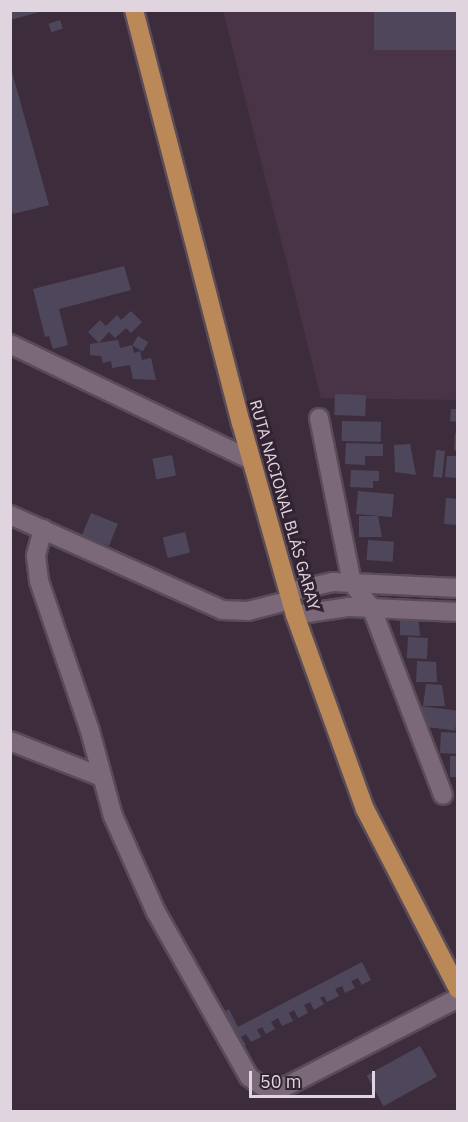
<!DOCTYPE html>
<meta charset="utf-8">
<style>
body{margin:0}
#map{position:relative;width:468px;height:1122px;overflow:hidden;background:#3d2d3c;font-family:"IBM Plex Sans",sans-serif}
div>[style]{position:absolute}
.built>*{inset:0;background:#493347}
.building>*{inset:0;background:#4e475b;transform-origin:0 0}
.roads{filter:drop-shadow(2px 0 #594b57) drop-shadow(-2px 0 #594b57) drop-shadow(0 2px #594b57) drop-shadow(0 -2px #594b57)}
.street>*{height:18px;margin:-9px;padding:0 9px;transform-origin:9px;border-radius:9px;background:#7b6979}
.highway>*{height:18px;margin:-9px;padding:0 9px;transform-origin:9px;border-radius:9px;background:#bb8857}
span{translate:-50% -50%;white-space:nowrap;text-align:center;line-height:1.15;-webkit-text-stroke:6px #332331;paint-order:stroke}
.street-label{font-size:16px;color:#e0d5df}
.frame{position:absolute;inset:0;border:12px solid #e0d5df;pointer-events:none}
.scale{position:absolute;left:249px;top:1071px;width:126px;height:27px;box-sizing:border-box;border:3px solid #e0d5df;border-top:0;padding-left:8px;font-size:18px;line-height:21px;white-space:nowrap;color:#e0d5df;-webkit-text-stroke:4px #332331;paint-order:stroke}
</style>
<div id="map">
<div class="built">
<i style="clip-path:polygon(223px 11px,457px 11px,457px 400px,321px 398px)"></i>
</div>
<div class="building">
<i style="clip-path:polygon(10px 10px,43px 10px,43px 11px,10px 20px)"></i>
<i style="left:374px;top:10px;width:84px;height:40px"></i>
<i style="left:60px;top:20px;width:9px;height:12px;rotate:72deg"></i>
<i style="clip-path:polygon(10px 65px,49px 205px,13px 214px,10px 205px)"></i>
<i style="clip-path:polygon(124px 266px,131px 290px,59px 309px,68px 345px,53px 349px,49px 336px,45px 337px,33px 289px)"></i>
<i style="clip-path:polygon(131px 311px,142px 322px,131px 333px,126px 328px,115px 338px,109px 332px,99px 343px,88px 332px,100px 320px,106px 326px,117px 315px,121px 320px)"></i>
<i style="left:138px;top:336px;width:12px;height:11px;rotate:31deg"></i>
<i style="clip-path:polygon(118px 340px,120px 348px,132px 345px,134px 353px,140px 351px,142px 360px,151px 358px,156px 380px,133px 379px,130px 365px,112px 368px,111px 361px,103px 363px,101px 356px,90px 355px,90px 344px)"></i>
<i style="left:335px;top:394px;width:31px;height:21px;rotate:2deg"></i>
<i style="clip-path:polygon(451px 409px,458px 409px,458px 422px,450px 421px)"></i>
<i style="left:342px;top:421px;width:39px;height:20px;rotate:1deg"></i>
<i style="clip-path:polygon(455px 433px,458px 434px,458px 451px,454px 450px)"></i>
<i style="clip-path:polygon(346px 443px,383px 444px,383px 456px,365px 456px,365px 465px,345px 464px)"></i>
<i style="clip-path:polygon(410px 444px,416px 475px,395px 472px,394px 445px)"></i>
<i style="left:436px;top:450px;width:9px;height:27px;rotate:6deg"></i>
<i style="left:172px;top:455px;width:21px;height:20px;rotate:79deg"></i>
<i style="clip-path:polygon(447px 456px,458px 456px,458px 478px,445px 477px)"></i>
<i style="clip-path:polygon(351px 470px,379px 471px,379px 481px,373px 481px,373px 488px,350px 487px)"></i>
<i style="left:358px;top:491px;width:36px;height:23px;rotate:5deg"></i>
<i style="clip-path:polygon(446px 498px,458px 499px,458px 525px,444px 524px)"></i>
<i style="left:91px;top:513px;width:29px;height:24px;rotate:22deg"></i>
<i style="clip-path:polygon(359px 516px,378px 516px,382px 537px,359px 537px)"></i>
<i style="left:185px;top:532px;width:21px;height:23px;rotate:76deg"></i>
<i style="left:368px;top:540px;width:26px;height:20px;rotate:4deg"></i>
<i style="clip-path:polygon(400px 614px,418px 615px,420px 636px,400px 635px)"></i>
<i style="left:408px;top:637px;width:20px;height:21px;rotate:3deg"></i>
<i style="clip-path:polygon(417px 661px,436px 662px,437px 682px,416px 682px)"></i>
<i style="clip-path:polygon(426px 684px,442px 685px,445px 706px,423px 706px)"></i>
<i style="left:419px;top:706px;width:39px;height:20px;rotate:7deg"></i>
<i style="left:441px;top:732px;width:17px;height:21px;rotate:3deg"></i>
<i style="left:450px;top:756px;width:8px;height:21px"></i>
<i style="clip-path:polygon(362px 962px,371px 980px,362px 985px,358px 978px,351px 981px,355px 988px,345px 993px,342px 986px,335px 989px,339px 996px,327px 1002px,324px 996px,320px 998px,324px 1004px,314px 1010px,310px 1002px,304px 1005px,308px 1013px,298px 1018px,294px 1010px,289px 1013px,293px 1021px,282px 1026px,278px 1018px,271px 1022px,275px 1029px,266px 1034px,262px 1027px,257px 1030px,261px 1037px,251px 1042px,246px 1034px,241px 1037px,246px 1045px,235px 1051px,217px 1016px,229px 1009px,238px 1027px)"></i>
<i style="left:420px;top:1046px;width:35px;height:61px;rotate:61deg"></i>
</div>
<div class="roads">
<div class="street">
<i style="left:10px;top:344px;width:267px;rotate:25.7deg"></i>
<i style="left:319px;top:418px;width:168px;rotate:78.7deg"></i>
<i style="left:352px;top:583px;width:33px;rotate:52deg"></i>
<i style="left:372px;top:609px;width:199px;rotate:69.1deg"></i>
<i style="left:10px;top:515px;width:232px;rotate:24.1deg"></i>
<i style="left:222px;top:610px;width:26px;rotate:2deg"></i>
<i style="left:248px;top:611px;width:44px;rotate:-14.3deg"></i>
<i style="left:43px;top:529px;width:28px;rotate:105deg"></i>
<i style="left:36px;top:556px;width:25px;rotate:83deg"></i>
<i style="left:39px;top:581px;width:158px;rotate:71.2deg"></i>
<i style="left:90px;top:731px;width:88px;rotate:74.9deg"></i>
<i style="left:113px;top:816px;width:105px;rotate:65.9deg"></i>
<i style="left:156px;top:912px;width:189px;rotate:60.6deg"></i>
<i style="left:249px;top:1077px;width:16px;rotate:35deg"></i>
<i style="left:262px;top:1086px;width:25px"></i>
<i style="left:287px;top:1086px;width:192px;rotate:-27.2deg"></i>
<i style="left:289px;top:592px;width:45px;rotate:-12.8deg"></i>
<i style="left:333px;top:582px;width:125px;rotate:2.7deg"></i>
<i style="left:295px;top:615px;width:55px;rotate:-8.4deg"></i>
<i style="left:349px;top:607px;width:109px;rotate:2.6deg"></i>
<i style="left:10px;top:741px;width:99px;rotate:21.4deg"></i>
</div>
<div class="highway">
<i style="left:134px;top:10px;width:427px;rotate:75.5deg"></i>
<i style="left:241px;top:423px;width:199px;rotate:74.3deg"></i>
<i style="left:295px;top:615px;width:206px;rotate:70.2deg"></i>
<i style="left:365px;top:809px;width:203px;rotate:62.7deg"></i>
</div>
</div>
<div class="street-label">
<span style="left:285px;top:505px;rotate:74deg">RUTA NACIONAL BLÁS GARAY</span>
</div>
<div class="frame"></div>
<div class="scale">50 m</div>
</div>
